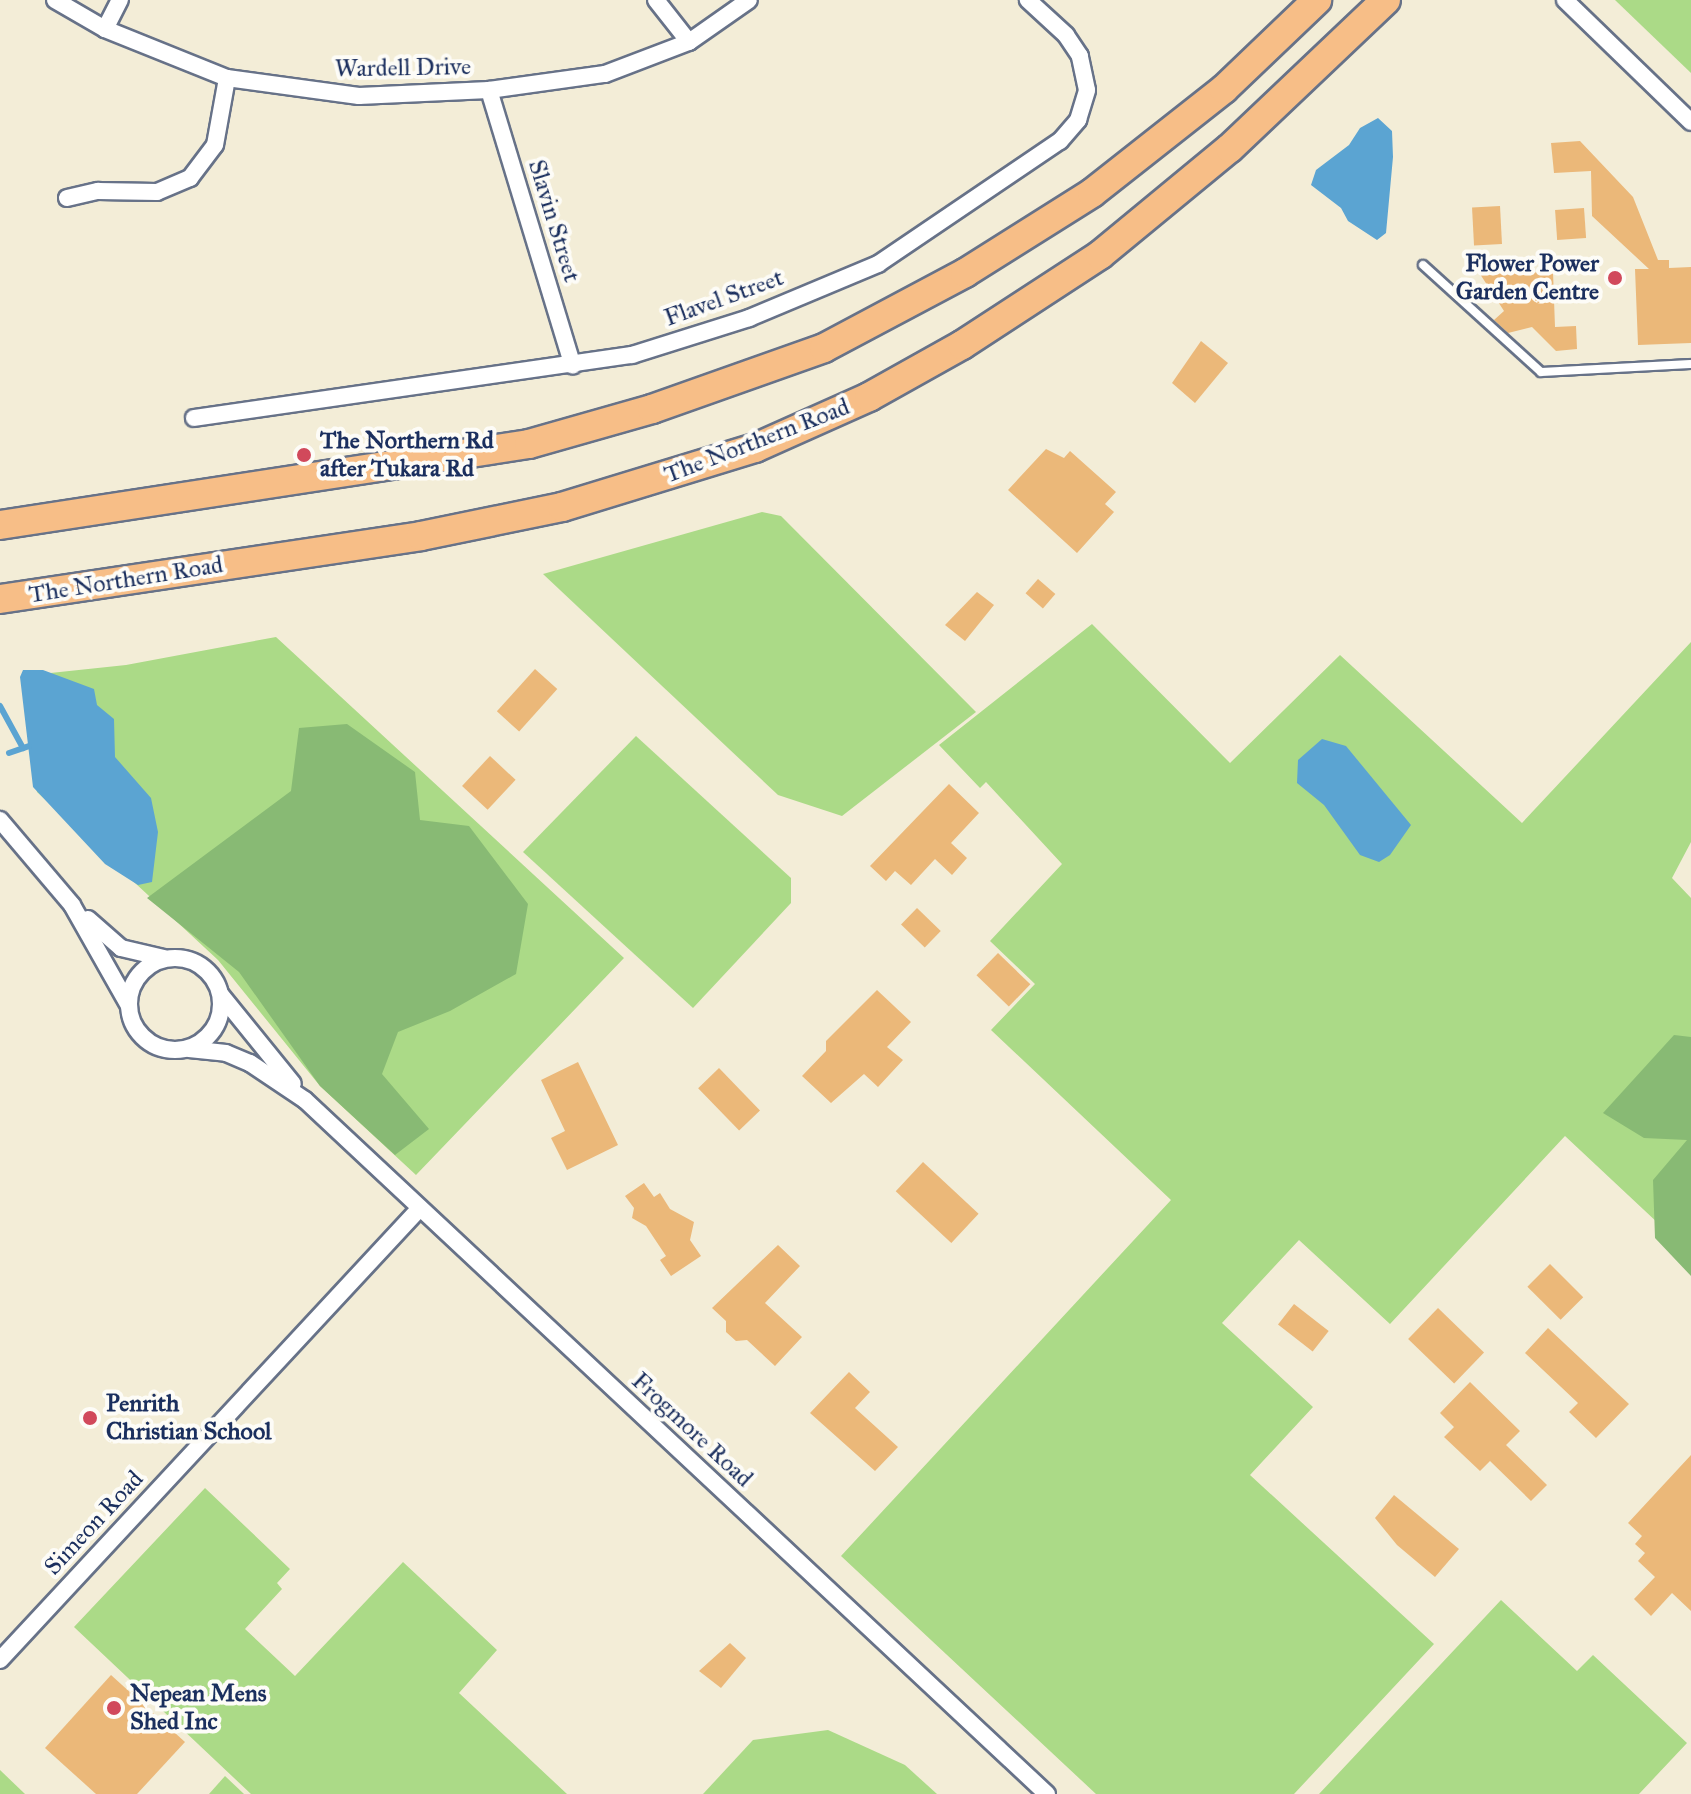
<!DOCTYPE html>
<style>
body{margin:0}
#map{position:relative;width:1691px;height:1794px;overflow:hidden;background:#f3edd7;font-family:"IM FELL Great Primer",serif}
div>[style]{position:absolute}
.green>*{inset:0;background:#abda87}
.forest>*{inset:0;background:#88ba74}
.water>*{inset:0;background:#5ba4d2}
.stream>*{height:6px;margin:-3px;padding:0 3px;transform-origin:3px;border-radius:3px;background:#5ba4d2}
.building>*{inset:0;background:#ebb879;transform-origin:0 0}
.roads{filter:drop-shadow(2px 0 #677288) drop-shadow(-2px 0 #677288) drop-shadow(0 2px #677288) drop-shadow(0 -2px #677288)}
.service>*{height:8px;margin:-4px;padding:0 4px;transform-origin:4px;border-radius:4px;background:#fff}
.minor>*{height:16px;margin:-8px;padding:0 8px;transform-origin:8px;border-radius:8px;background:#fff}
.minor>.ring{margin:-8px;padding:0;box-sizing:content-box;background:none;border:16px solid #fff;border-radius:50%}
.trunk>*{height:28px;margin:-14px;padding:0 14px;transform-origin:14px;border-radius:14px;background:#f7be87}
.dots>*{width:22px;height:22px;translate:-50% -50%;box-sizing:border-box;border:4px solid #fdfcf7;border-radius:50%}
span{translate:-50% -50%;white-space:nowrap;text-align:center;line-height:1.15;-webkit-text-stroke:8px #fdfcf7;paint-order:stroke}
.street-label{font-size:24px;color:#1b2f5e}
.poi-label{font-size:24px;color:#1b2f5e;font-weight:700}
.right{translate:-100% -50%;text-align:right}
.left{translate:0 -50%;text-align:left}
</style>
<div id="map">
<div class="green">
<i style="clip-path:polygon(1615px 0,1691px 0,1691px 73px)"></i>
<i style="clip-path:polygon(762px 512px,781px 516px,976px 712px,842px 816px,778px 795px,543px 574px)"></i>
<i style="clip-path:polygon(1092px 624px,1230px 763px,1340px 655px,1522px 823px,1691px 642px,1691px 842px,1672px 878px,1691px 898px,1691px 1254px,1565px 1136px,1390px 1324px,1299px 1240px,1222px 1323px,1313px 1407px,1250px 1475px,1434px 1644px,1294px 1794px,1096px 1794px,841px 1556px,1171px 1200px,991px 1030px,1035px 984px,990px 941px,1062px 864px,986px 782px,980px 788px,939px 745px)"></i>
<i style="clip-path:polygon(276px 637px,624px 958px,416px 1175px,320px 1086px,218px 960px,37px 792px,22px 676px,126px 665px)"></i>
<i style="clip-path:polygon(636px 736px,791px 878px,791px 903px,693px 1008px,523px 852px)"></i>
<i style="clip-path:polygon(205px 1488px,290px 1569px,277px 1583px,282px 1589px,245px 1629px,295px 1676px,403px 1562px,497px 1650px,459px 1693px,567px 1794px,251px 1794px,74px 1627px)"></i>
<i style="clip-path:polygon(1501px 1600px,1577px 1671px,1593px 1655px,1687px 1743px,1639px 1794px,1319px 1794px)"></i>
<i style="clip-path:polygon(828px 1730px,905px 1765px,937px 1794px,703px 1794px,753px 1740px)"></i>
<i style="clip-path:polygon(0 1770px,25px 1794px,0 1794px)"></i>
<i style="clip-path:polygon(225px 1776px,244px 1794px,209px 1794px)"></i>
</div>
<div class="forest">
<i style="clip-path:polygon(347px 724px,415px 772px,420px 820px,469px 826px,528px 904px,516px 974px,450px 1011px,398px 1032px,382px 1074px,429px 1129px,395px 1155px,320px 1086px,239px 972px,147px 898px,291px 791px,299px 728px)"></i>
<i style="clip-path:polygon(1674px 1035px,1691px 1037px,1691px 1276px,1655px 1238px,1653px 1180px,1687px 1140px,1644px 1138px,1603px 1113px)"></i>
</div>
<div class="water">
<i style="clip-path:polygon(1378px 118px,1392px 131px,1393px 157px,1386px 233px,1377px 240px,1348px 221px,1341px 208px,1311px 185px,1316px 170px,1349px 145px,1360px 128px)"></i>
<i style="clip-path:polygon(23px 670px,43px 670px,94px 689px,97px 705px,114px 719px,115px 757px,151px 798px,158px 832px,152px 882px,138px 885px,105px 864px,33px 787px,20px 677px)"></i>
<i style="clip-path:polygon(1322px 739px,1346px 746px,1411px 825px,1390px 855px,1379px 862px,1360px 855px,1324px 805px,1297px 783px,1298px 760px)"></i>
</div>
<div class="stream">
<i style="left:0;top:706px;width:48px;rotate:61.3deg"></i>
<i style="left:9px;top:753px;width:21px;rotate:-19deg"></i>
</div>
<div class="building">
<i style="clip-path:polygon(1580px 141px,1633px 197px,1658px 260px,1669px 260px,1669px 268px,1691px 267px,1691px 343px,1638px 345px,1635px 269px,1649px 269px,1592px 216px,1591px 171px,1554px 173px,1551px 143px)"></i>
<i style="left:1500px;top:206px;width:38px;height:28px;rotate:87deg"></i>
<i style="left:1584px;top:208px;width:30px;height:29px;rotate:86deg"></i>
<i style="clip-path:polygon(1553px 272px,1555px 327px,1576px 326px,1577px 349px,1556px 351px,1532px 327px,1508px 333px,1494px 320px,1504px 311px,1480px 274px)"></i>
<i style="clip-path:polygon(1201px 341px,1228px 363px,1195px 403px,1172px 383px)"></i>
<i style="clip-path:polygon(1046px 449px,1064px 458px,1070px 451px,1116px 492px,1105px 504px,1114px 512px,1077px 553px,1008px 490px)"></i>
<i style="left:1038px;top:579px;width:23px;height:19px;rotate:41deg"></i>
<i style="clip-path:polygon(977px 592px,994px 605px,965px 641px,945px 625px)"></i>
<i style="left:535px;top:669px;width:30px;height:57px;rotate:42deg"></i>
<i style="left:490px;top:756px;width:35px;height:41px;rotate:43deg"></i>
<i style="clip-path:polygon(949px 784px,979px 813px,951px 843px,967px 858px,952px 875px,935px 859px,911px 885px,895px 871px,886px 881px,870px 866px)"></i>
<i style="left:917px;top:908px;width:33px;height:23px;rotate:44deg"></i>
<i style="left:998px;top:953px;width:45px;height:31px;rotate:44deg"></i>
<i style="clip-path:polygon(877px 990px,911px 1022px,887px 1047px,903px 1060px,878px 1087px,864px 1074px,831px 1103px,802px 1076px,826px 1051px,826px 1041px)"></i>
<i style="clip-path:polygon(578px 1062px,618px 1145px,567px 1170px,551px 1138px,565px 1131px,541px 1080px)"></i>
<i style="left:719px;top:1068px;width:59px;height:29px;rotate:46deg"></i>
<i style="left:923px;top:1162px;width:76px;height:40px;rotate:43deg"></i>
<i style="clip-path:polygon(644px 1183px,654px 1197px,660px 1193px,670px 1209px,694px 1222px,690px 1240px,701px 1256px,671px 1276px,660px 1260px,666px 1256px,646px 1226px,632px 1218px,634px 1208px,625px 1196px)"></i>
<i style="clip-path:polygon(778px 1245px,800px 1266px,765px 1303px,802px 1337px,775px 1366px,747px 1340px,736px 1341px,726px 1332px,726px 1321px,712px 1308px)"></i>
<i style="left:1550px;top:1264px;width:47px;height:32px;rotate:45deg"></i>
<i style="left:1294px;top:1304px;width:44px;height:26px;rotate:38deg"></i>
<i style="left:1438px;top:1308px;width:64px;height:43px;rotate:44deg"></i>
<i style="clip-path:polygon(1548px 1328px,1629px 1404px,1596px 1438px,1569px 1412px,1578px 1403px,1525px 1353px)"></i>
<i style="clip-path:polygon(849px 1372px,870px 1392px,855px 1408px,898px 1447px,875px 1471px,810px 1413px)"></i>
<i style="clip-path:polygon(1470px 1382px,1520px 1431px,1506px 1445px,1547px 1485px,1531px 1501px,1490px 1461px,1480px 1471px,1444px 1437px,1454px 1427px,1440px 1413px)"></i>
<i style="clip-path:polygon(1691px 1455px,1691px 1611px,1672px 1593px,1651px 1616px,1634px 1599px,1655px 1577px,1638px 1561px,1645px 1553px,1635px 1544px,1642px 1536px,1628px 1523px)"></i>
<i style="clip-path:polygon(1394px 1495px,1459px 1549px,1435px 1577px,1397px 1545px,1375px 1518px)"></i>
<i style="clip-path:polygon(730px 1643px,746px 1658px,721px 1688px,699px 1671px)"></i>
<i style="clip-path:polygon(111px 1675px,185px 1742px,137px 1794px,96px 1794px,45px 1748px)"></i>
</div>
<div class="roads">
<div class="service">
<i style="left:1423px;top:265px;width:159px;rotate:42.2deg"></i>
<i style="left:1541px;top:372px;width:150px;rotate:-3.1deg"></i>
</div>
<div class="minor">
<i style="left:55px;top:0;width:58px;rotate:30.1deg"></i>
<i style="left:105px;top:29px;width:131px;rotate:21.9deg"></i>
<i style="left:227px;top:78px;width:133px;rotate:7.8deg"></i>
<i style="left:359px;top:96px;width:130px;rotate:-2.6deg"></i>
<i style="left:489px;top:90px;width:117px;rotate:-7.9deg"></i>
<i style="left:605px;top:74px;width:90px;rotate:-20.9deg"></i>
<i style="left:689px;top:42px;width:73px;rotate:-35deg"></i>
<i style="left:656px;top:0;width:53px;rotate:51.8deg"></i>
<i style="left:1565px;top:0;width:175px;rotate:44.1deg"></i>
<i style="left:105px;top:29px;width:33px;rotate:-63deg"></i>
<i style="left:489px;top:90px;width:288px;rotate:73.1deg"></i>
<i style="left:67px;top:198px;width:32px;rotate:-13deg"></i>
<i style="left:98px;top:191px;width:59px;rotate:1deg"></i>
<i style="left:157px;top:192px;width:36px;rotate:-23deg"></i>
<i style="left:190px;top:178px;width:41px;rotate:-52.9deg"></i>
<i style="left:215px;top:145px;width:68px;rotate:-79.8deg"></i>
<i style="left:194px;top:418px;width:443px;rotate:-8.2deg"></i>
<i style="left:632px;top:355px;width:123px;rotate:-17.5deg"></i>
<i style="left:749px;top:318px;width:140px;rotate:-22.7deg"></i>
<i style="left:878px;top:264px;width:220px;rotate:-34.1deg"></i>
<i style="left:1060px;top:141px;width:28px;rotate:-49deg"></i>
<i style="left:1078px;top:120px;width:31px;rotate:-73deg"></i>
<i style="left:1087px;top:90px;width:35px;rotate:-102deg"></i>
<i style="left:1080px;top:56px;width:25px;rotate:-124deg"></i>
<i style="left:1066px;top:35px;width:52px;rotate:-137.4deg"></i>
<i style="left:0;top:820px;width:111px;rotate:49.7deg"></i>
<i style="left:72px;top:905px;width:114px;rotate:60.5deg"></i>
<i style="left:88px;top:919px;width:44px;rotate:41.3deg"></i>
<i style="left:121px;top:948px;width:44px;rotate:13.1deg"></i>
<i class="ring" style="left:129px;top:958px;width:76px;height:76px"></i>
<i style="left:221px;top:995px;width:114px;rotate:51deg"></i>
<i style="left:189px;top:1049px;width:37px;rotate:6deg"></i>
<i style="left:226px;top:1053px;width:26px;rotate:23deg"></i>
<i style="left:250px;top:1063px;width:66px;rotate:33.9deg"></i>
<i style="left:305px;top:1100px;width:1016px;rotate:43.09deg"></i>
<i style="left:0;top:1660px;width:617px;rotate:-47.1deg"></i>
</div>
<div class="trunk">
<i style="left:0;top:525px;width:535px;rotate:-8.71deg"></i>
<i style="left:529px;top:444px;width:128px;rotate:-15.9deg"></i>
<i style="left:652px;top:409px;width:182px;rotate:-19.5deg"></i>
<i style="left:824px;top:348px;width:160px;rotate:-28deg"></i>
<i style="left:965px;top:273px;width:150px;rotate:-32.2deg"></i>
<i style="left:1092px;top:193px;width:168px;rotate:-38.2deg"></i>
<i style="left:1224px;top:89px;width:129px;rotate:-43.7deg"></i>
<i style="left:0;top:599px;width:426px;rotate:-8.5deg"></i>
<i style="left:421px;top:536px;width:144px;rotate:-11.6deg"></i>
<i style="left:562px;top:507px;width:202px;rotate:-17deg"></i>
<i style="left:755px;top:448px;width:125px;rotate:-24.1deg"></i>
<i style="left:869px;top:397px;width:107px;rotate:-29.2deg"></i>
<i style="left:962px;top:345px;width:165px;rotate:-33.1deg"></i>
<i style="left:1100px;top:255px;width:168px;rotate:-39.5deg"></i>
<i style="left:1230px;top:148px;width:215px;rotate:-43.5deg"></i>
</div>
</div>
<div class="dots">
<i style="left:1615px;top:278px;background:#d1495b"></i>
<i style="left:304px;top:455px;background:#d1495b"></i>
<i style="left:90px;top:1418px;background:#d1495b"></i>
<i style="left:114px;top:1708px;background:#d1495b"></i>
</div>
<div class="street-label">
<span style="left:403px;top:68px;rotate:-1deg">Wardell Drive</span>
<span style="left:554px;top:221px;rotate:73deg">Slavin Street</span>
<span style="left:724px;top:298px;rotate:-20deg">Flavel Street</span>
<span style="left:757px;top:441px;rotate:-21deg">The Northern Road</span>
<span style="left:126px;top:580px;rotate:-9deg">The Northern Road</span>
<span style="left:692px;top:1430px;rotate:43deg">Frogmore Road</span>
<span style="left:94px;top:1523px;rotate:-47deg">Simeon Road</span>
</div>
<div class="poi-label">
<span class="right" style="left:1599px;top:278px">Flower Power<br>Garden Centre</span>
<span class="left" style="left:320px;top:455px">The Northern Rd<br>after Tukara Rd</span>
<span class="left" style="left:106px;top:1418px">Penrith<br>Christian School</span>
<span class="left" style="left:130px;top:1708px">Nepean Mens<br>Shed Inc</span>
</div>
</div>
